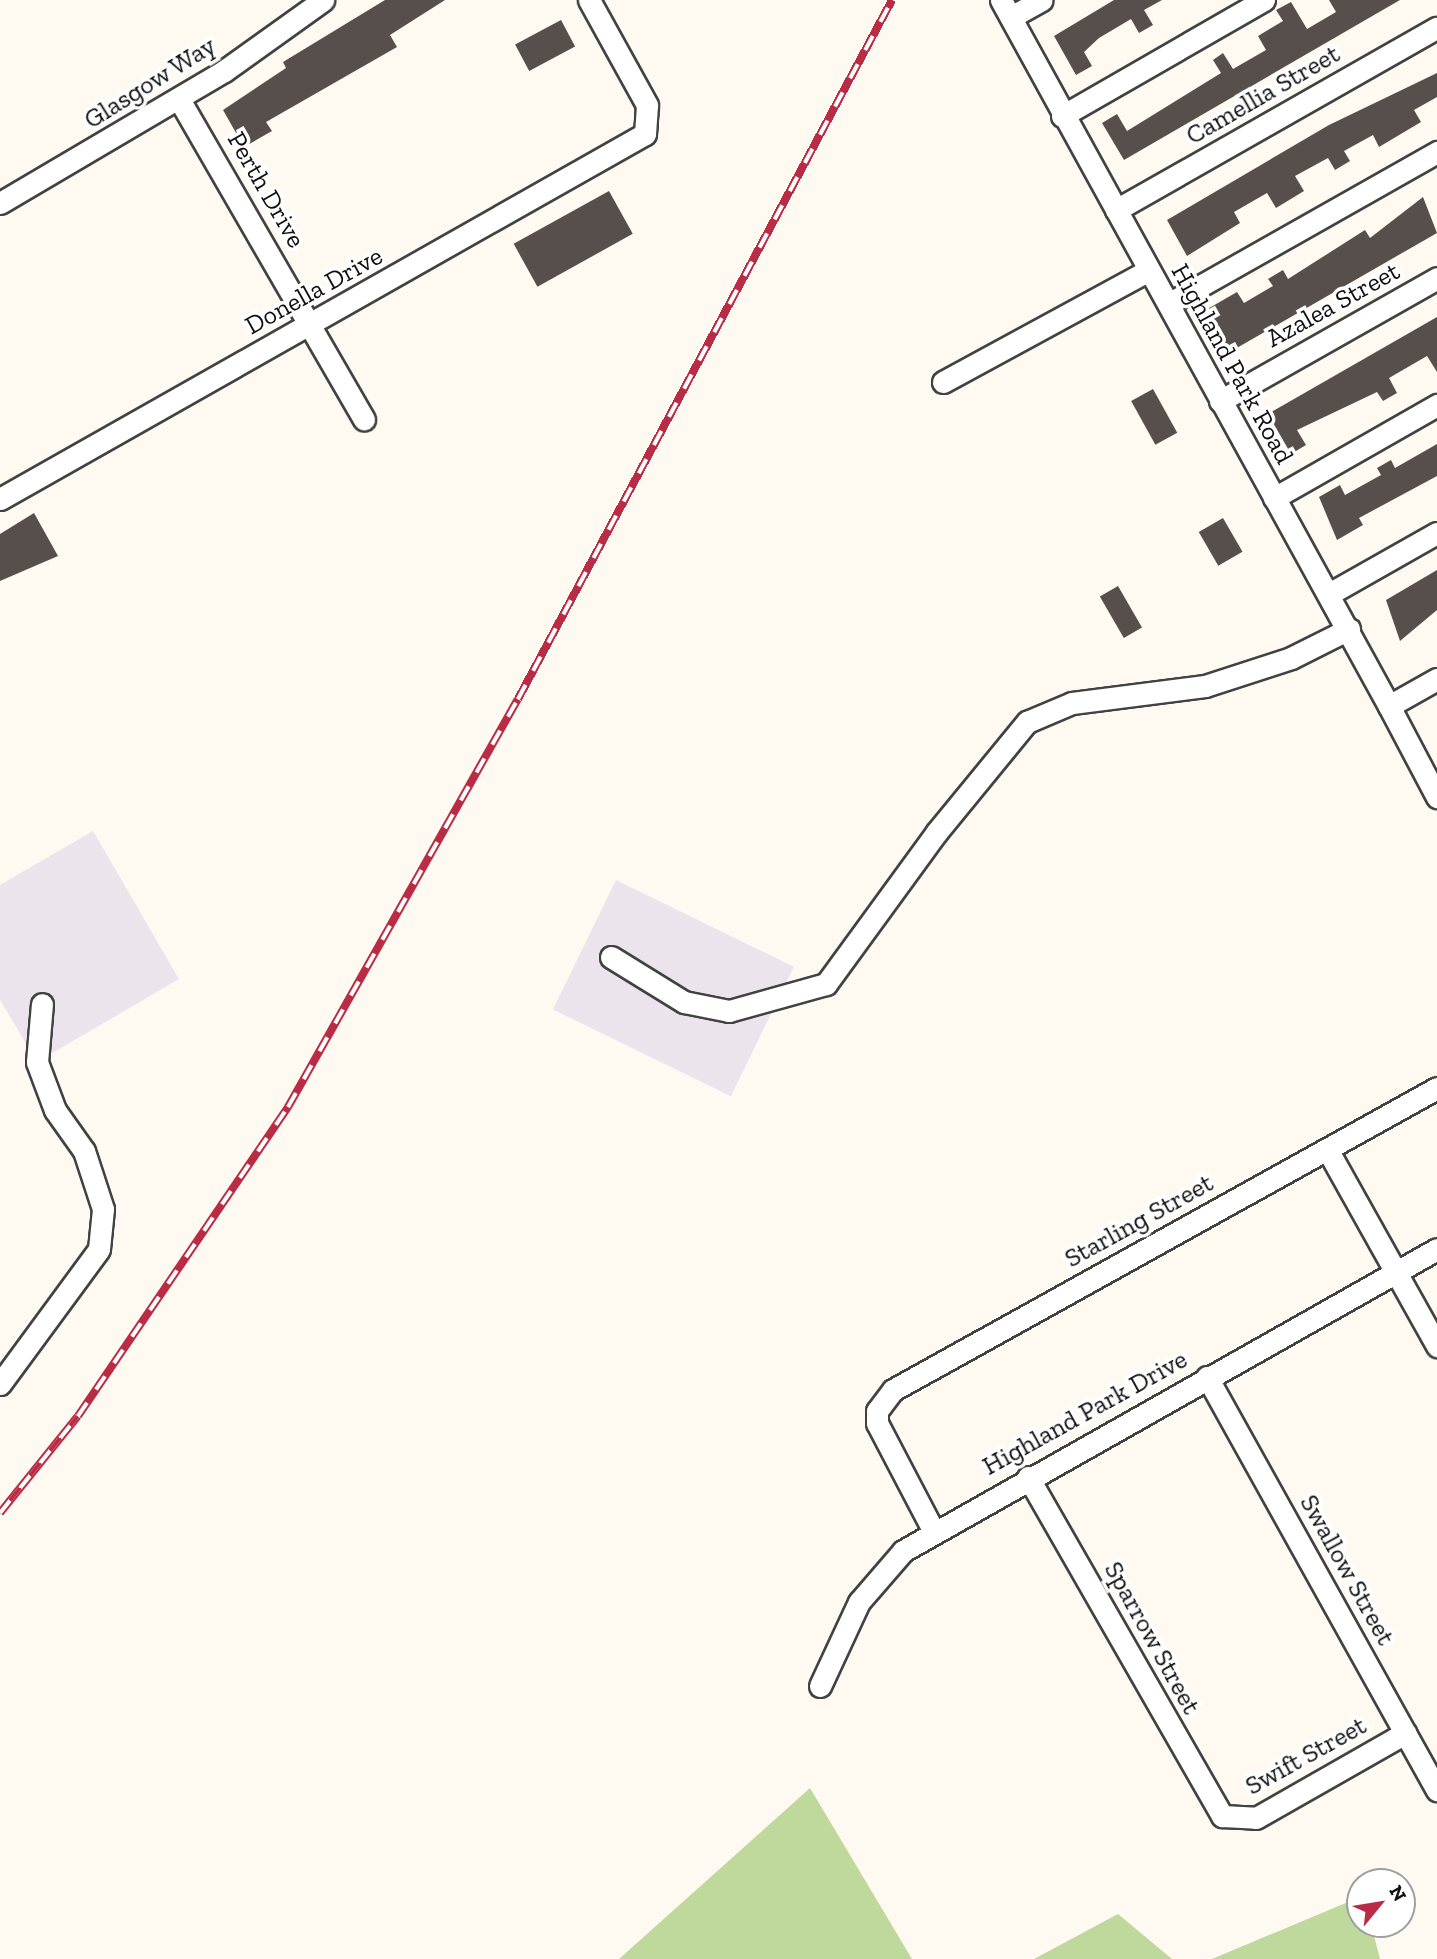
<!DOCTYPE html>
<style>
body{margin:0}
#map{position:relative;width:1437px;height:1959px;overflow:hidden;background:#fefaf2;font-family:"Zilla Slab",serif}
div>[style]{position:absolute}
.industrial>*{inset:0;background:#ebe4ed;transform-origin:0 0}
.forest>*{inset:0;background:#bfd89c}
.building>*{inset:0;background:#574f4c;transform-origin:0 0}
.roads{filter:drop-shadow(2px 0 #424242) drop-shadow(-2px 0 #424242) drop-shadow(0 2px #424242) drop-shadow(0 -2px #424242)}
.minor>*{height:21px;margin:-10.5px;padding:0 10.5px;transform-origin:10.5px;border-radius:10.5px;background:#fff}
.rail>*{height:8px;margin-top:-4px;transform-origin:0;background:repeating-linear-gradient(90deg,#fff 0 16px,#ba2c45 0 32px);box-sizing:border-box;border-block:2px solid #ba2c45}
span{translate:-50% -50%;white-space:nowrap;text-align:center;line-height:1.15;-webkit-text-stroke:7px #fff;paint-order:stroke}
.street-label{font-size:26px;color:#0f0f0f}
.north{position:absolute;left:1346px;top:1868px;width:70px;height:70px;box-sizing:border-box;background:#fff;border:2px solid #9f9f9f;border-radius:50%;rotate:60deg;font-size:19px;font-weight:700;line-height:28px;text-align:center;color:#0f0f0f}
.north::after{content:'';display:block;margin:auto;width:24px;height:32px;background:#ba2c45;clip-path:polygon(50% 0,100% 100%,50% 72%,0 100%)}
</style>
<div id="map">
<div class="industrial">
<i style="clip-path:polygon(93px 831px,179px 979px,37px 1062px,0 1000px,0 885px)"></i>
<i style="left:616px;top:880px;width:198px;height:144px;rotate:26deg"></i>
</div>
<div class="forest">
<i style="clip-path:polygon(810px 1788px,912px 1959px,619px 1959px)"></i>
<i style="clip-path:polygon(1360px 1897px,1360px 1924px,1371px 1924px,1380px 1959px,1212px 1959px)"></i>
<i style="clip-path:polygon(1118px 1914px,1172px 1959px,1034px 1959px)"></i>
</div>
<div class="building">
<i style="clip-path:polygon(385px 0,445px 0,390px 35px,397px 47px,266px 122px,272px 131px,244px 147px,223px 110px,286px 68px,283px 62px)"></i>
<i style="clip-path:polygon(1114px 0,1162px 0,1144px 10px,1153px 25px,1139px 33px,1131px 19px,1099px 38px,1084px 52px,1092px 66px,1076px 75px,1054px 36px)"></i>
<i style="clip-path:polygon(1329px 0,1400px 0,1124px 160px,1102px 123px,1117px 114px,1127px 131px,1221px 73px,1213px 60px,1223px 53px,1233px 69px,1266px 50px,1258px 36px,1283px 21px,1276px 10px,1291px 2px,1307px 29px,1336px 12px)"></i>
<i style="left:561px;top:20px;width:30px;height:52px;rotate:62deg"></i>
<i style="clip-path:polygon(1437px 73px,1437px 97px,1414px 110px,1421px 122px,1379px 147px,1373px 135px,1344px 151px,1350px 161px,1335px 170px,1328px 158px,1295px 176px,1304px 191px,1276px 208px,1267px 193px,1234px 212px,1240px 223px,1187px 256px,1167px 220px,1329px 125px)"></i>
<i style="left:609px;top:191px;width:49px;height:109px;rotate:61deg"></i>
<i style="clip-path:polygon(1423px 197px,1437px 233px,1228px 353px,1204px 311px,1237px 292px,1244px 303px,1273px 286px,1268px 279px,1283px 270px,1288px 279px,1365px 230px,1370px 238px)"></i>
<i style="clip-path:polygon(1437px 317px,1437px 372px,1427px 356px,1389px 378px,1397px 393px,1383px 401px,1377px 392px,1297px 430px,1306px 445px,1291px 454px,1268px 414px)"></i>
<i style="left:1153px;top:389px;width:50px;height:25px;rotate:61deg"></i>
<i style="clip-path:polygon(1437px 444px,1437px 476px,1359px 518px,1363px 525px,1337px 540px,1319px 497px,1340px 485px,1345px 495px,1381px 475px,1377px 468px,1391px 460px,1395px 468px)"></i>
<i style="clip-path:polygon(34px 513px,58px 556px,0 581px,0 534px)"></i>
<i style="left:1223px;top:518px;width:39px;height:28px;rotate:60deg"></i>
<i style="clip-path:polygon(1437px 570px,1437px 610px,1400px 641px,1386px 600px)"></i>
<i style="left:1118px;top:586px;width:48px;height:21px;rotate:60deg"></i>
</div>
<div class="roads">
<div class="minor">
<i style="left:1001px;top:0;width:806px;rotate:61.21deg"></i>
<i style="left:1389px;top:706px;width:55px;rotate:-29.4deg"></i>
<i style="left:1011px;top:17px;width:35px;rotate:-29deg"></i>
<i style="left:179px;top:99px;width:370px;rotate:60deg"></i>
<i style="left:1062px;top:116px;width:233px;rotate:-29.9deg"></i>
<i style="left:0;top:203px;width:260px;rotate:-30.5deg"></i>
<i style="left:224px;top:71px;width:122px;rotate:-35.6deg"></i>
<i style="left:1116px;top:210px;width:369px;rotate:-29.6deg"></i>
<i style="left:1172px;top:302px;width:305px;rotate:-29.5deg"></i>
<i style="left:943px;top:382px;width:234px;rotate:-28.5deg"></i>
<i style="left:1220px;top:401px;width:249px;rotate:-29.5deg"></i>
<i style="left:1274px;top:498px;width:188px;rotate:-29.7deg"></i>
<i style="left:0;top:499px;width:741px;rotate:-29.51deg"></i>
<i style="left:645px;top:134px;width:29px;rotate:-86deg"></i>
<i style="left:647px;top:105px;width:120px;rotate:-118.9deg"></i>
<i style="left:1329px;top:594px;width:124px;rotate:-29.5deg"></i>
<i style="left:1389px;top:706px;width:103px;rotate:62.2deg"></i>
<i style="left:611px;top:957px;width:86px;rotate:31.7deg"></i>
<i style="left:684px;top:1002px;width:46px;rotate:11.3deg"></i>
<i style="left:729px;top:1011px;width:101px;rotate:-15.6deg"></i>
<i style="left:826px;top:984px;width:187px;rotate:-53.9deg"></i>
<i style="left:936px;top:833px;width:144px;rotate:-50.7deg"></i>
<i style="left:1027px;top:722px;width:49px;rotate:-22.9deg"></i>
<i style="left:1072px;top:703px;width:134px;rotate:-7.3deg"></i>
<i style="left:1205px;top:686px;width:90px;rotate:-18deg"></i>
<i style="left:1291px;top:658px;width:65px;rotate:-26.6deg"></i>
<i style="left:1327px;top:1149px;width:226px;rotate:60.8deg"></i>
<i style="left:1207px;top:1377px;width:473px;rotate:60.9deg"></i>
<i style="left:0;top:1384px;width:167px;rotate:-53.7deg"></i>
<i style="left:99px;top:1249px;width:40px;rotate:-84.3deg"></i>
<i style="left:103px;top:1209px;width:61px;rotate:-108.1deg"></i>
<i style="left:84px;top:1151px;width:50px;rotate:-125.3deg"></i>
<i style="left:55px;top:1110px;width:51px;rotate:-110.6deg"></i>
<i style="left:37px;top:1062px;width:58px;rotate:-85.1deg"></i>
<i style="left:1028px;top:1477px;width:391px;rotate:60.2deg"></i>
<i style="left:1222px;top:1816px;width:34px;rotate:3deg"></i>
<i style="left:1256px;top:1818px;width:172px;rotate:-29.7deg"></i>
<i style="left:933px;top:1530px;width:121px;rotate:-117.6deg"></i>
<i style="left:877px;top:1423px;width:12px;rotate:-90deg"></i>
<i style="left:877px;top:1411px;width:26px;rotate:-53deg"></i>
<i style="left:893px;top:1390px;width:622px;rotate:-29.04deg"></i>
<i style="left:820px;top:1686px;width:93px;rotate:-65.1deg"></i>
<i style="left:859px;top:1602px;width:67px;rotate:-49.2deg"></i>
<i style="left:903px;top:1551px;width:613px;rotate:-29.49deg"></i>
</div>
</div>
<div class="rail">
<i style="left:0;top:1513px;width:124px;rotate:-51.2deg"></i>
<i style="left:78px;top:1416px;width:374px;rotate:-55.8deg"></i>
<i style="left:288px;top:1107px;width:468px;rotate:-60.6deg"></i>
<i style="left:518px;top:699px;width:793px;rotate:-61.85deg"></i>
</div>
<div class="street-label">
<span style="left:150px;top:83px;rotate:-32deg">Glasgow Way</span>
<span style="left:1263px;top:95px;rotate:-30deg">Camellia Street</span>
<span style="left:266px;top:190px;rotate:60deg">Perth Drive</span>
<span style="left:314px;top:291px;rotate:-29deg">Donella Drive</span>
<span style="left:1333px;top:305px;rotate:-29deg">Azalea Street</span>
<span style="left:1232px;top:364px;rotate:61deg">Highland Park Road</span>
<span style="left:1139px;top:1221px;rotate:-29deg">Starling Street</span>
<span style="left:1085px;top:1413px;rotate:-29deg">Highland Park Drive</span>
<span style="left:1347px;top:1570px;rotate:61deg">Swallow Street</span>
<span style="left:1152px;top:1638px;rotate:61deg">Sparrow Street</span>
<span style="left:1306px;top:1756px;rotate:-29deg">Swift Street</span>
</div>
<div class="north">N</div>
</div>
